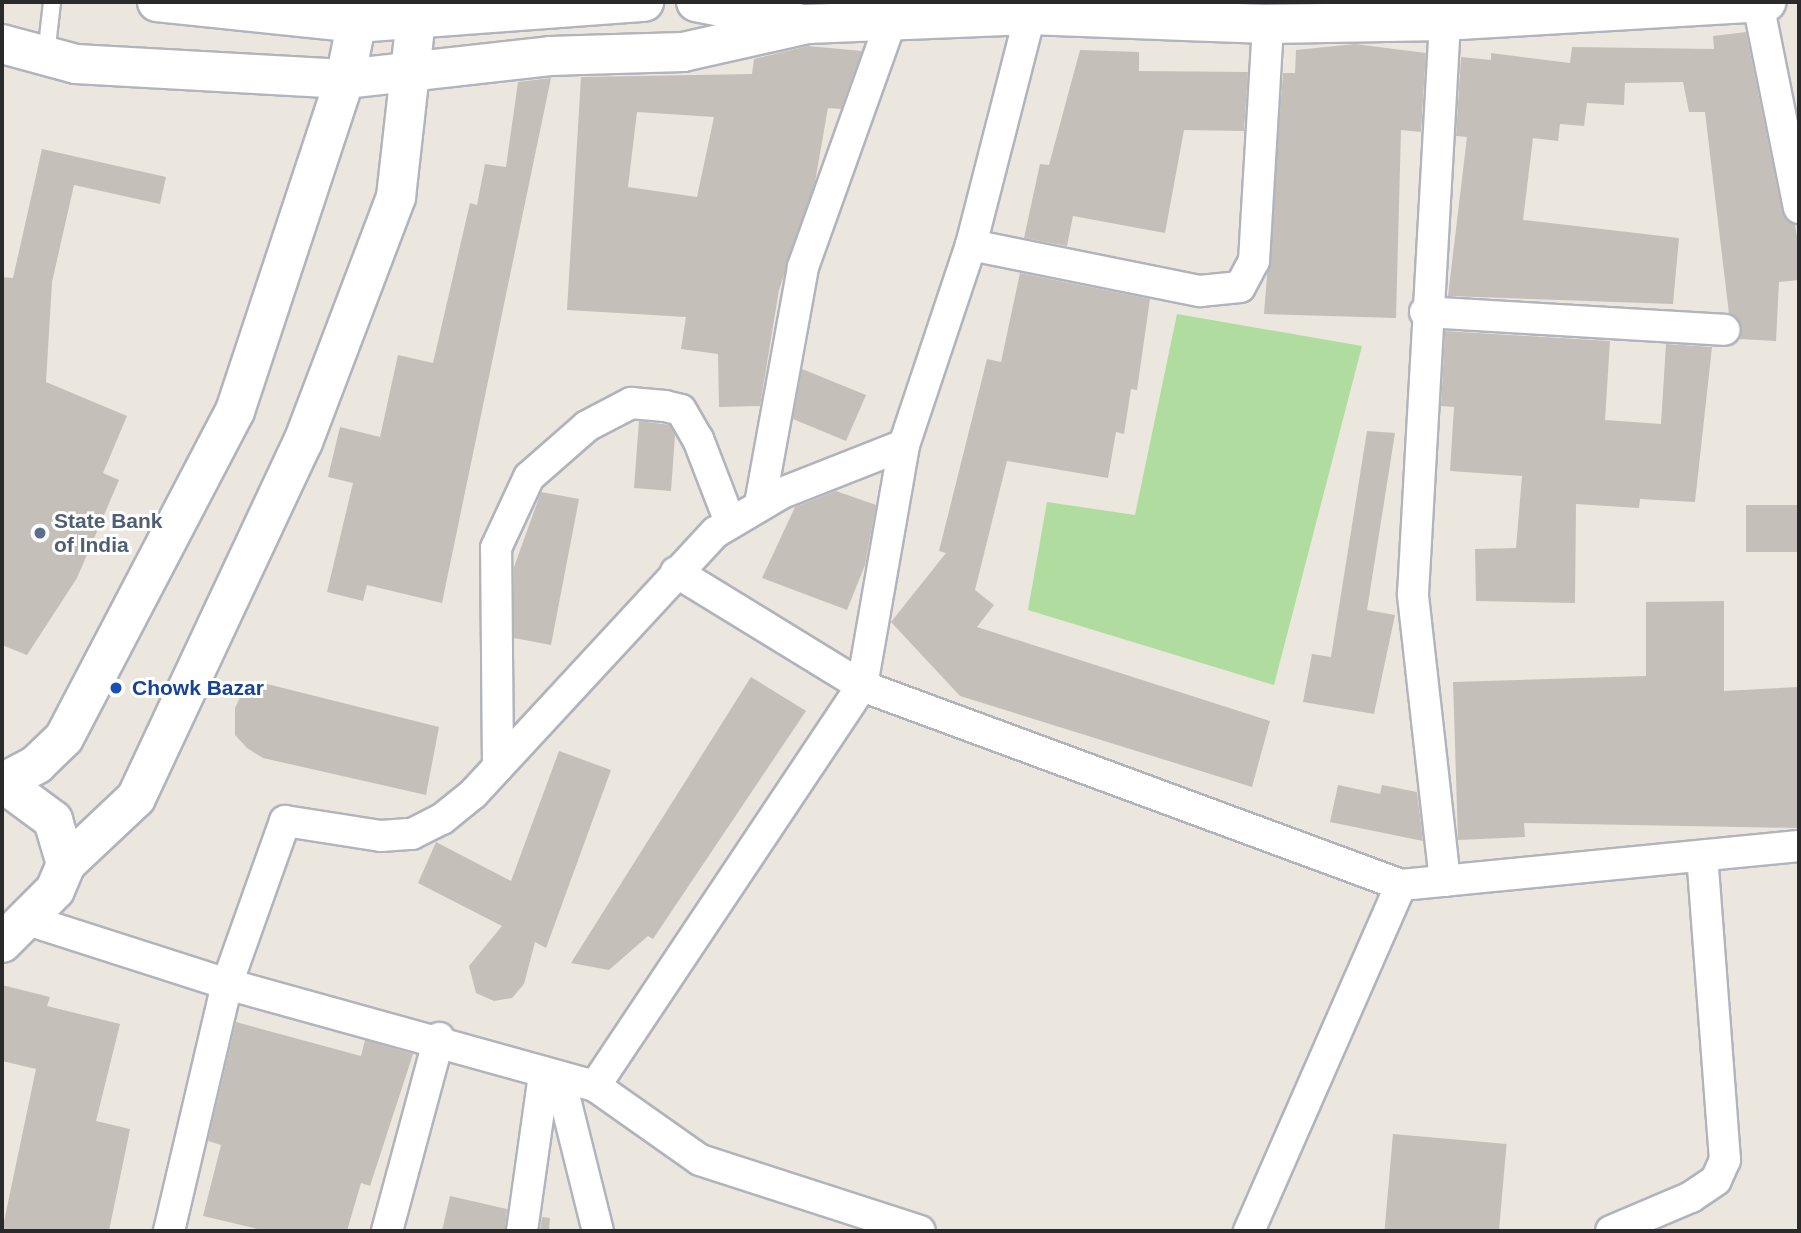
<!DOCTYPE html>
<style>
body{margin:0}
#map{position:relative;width:1801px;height:1233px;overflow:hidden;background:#ebe6de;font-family:Helvetica,sans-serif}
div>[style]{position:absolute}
.green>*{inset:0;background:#b0dd9f}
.building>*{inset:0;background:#c4c0b9;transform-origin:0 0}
.roads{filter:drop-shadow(2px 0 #b1b3bd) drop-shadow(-2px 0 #b1b3bd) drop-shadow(0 2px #b1b3bd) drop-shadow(0 -2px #b1b3bd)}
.lane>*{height:16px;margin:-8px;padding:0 8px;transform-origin:8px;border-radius:8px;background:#fff}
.street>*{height:30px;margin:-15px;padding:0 15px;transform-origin:15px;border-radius:15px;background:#fff}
.secondary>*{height:38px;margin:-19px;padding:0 19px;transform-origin:19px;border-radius:19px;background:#fff}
.dots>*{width:19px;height:19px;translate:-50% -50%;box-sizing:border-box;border:4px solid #fff;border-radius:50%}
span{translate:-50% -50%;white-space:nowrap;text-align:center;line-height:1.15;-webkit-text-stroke:6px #fff;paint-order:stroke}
.service-label{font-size:21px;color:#4e5e75;font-weight:700}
.left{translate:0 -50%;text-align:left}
.transit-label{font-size:21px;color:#164399;font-weight:700}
.frame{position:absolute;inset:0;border:4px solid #2a2a2a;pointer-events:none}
</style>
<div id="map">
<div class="green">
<i style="clip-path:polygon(1177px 314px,1362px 346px,1274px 685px,1028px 610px,1047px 502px,1135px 515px)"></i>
</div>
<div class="building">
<i style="clip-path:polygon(1746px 32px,1782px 211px,1795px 225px,1799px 247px,1799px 280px,1779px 282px,1776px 341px,1739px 339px,1740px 323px,1729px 314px,1705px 112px,1689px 112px,1683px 82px,1625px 83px,1624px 105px,1587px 103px,1584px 126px,1560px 124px,1558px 141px,1533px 138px,1523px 220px,1679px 238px,1673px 304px,1448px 296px,1467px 137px,1456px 136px,1461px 57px,1491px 60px,1491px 53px,1570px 63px,1572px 47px,1714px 49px,1713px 36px)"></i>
<i style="clip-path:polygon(1355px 44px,1426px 53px,1421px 132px,1401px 130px,1396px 318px,1264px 314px,1283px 73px,1295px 73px,1296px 50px)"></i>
<i style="clip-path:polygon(evenodd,808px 46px,862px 51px,841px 109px,828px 108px,815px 182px,779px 290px,760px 406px,719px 407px,718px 354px,681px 349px,686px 317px,567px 310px,581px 77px,752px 74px,754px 59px,808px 46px,637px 112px,714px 117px,697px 197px,628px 187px,637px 112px)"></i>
<i style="clip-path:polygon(1080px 50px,1139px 52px,1139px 71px,1248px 72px,1244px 131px,1184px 130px,1165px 233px,1073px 216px,1067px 246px,1024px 238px,1040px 164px,1049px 165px)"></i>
<i style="clip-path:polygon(551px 78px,442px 603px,367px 585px,363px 601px,327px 592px,353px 483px,328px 477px,340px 427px,380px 437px,398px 355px,433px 363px,470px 203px,477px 205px,485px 164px,506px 167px,518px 82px)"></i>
<i style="clip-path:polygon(42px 149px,166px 177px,160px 204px,74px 185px,52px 282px,46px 382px,127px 416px,103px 473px,119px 480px,77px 578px,27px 655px,2px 645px,2px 277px,13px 278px)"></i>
<i style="clip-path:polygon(1020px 273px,1150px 299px,1137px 390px,1131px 389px,1124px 434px,1116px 432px,1108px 478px,1007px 461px,975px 590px,994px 605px,977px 627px,1270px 721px,1252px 787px,960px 696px,891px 622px,946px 553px,939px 551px,987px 359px,1001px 362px)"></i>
<i style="clip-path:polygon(1445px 331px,1610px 341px,1605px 420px,1661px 424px,1666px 344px,1712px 347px,1695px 502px,1640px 499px,1639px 508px,1576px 504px,1575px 603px,1476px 601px,1475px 549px,1516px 548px,1522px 476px,1450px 471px,1454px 407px,1441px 406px)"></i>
<i style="clip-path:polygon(802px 369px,866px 395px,846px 441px,793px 419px)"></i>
<i style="clip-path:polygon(639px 421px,670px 425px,675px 435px,671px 491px,634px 488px)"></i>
<i style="clip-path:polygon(1367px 431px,1395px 433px,1367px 610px,1395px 615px,1374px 714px,1303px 702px,1312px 654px,1331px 657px)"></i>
<i style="clip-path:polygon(836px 491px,876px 505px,865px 565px,847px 610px,762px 578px,795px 507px)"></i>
<i style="clip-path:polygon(541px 492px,579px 499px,551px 645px,514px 638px,514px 567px)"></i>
<i style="left:1746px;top:505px;width:53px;height:47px"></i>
<i style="clip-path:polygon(1724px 601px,1724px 691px,1799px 687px,1799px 828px,1524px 823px,1525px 837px,1458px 840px,1453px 682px,1646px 676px,1646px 602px)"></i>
<i style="clip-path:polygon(751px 677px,806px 711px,653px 939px,648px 936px,609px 970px,571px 963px)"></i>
<i style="clip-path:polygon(263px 683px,439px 727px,426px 795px,263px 758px,247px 748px,235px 735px,235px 708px,243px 691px)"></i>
<i style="clip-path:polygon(559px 751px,611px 770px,546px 948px,535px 942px,524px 984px,512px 998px,494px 1001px,476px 993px,469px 966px,502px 926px,418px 883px,436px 842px,511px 881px)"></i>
<i style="clip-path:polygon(1338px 785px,1380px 794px,1382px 785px,1417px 792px,1423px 841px,1330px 822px)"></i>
<i style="clip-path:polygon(2px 985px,50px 997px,47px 1006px,120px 1024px,96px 1121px,130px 1129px,109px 1231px,2px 1231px,36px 1069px,2px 1061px)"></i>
<i style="clip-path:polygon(236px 1022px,361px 1056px,365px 1040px,413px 1054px,370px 1186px,361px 1183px,347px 1231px,266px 1231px,203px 1216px,221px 1145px,208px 1141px)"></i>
<i style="left:1393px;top:1134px;width:114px;height:97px;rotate:5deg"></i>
<i style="clip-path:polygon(450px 1196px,507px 1209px,505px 1231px,442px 1231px)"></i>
<i style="clip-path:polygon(542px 1217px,550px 1218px,549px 1231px,540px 1231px)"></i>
</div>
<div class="roads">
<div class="lane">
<i style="left:46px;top:55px;width:53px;rotate:-83.5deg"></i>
</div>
<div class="street">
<i style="left:1758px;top:3px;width:209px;rotate:78.7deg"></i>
<i style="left:971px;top:245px;width:234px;rotate:11.4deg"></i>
<i style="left:1200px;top:291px;width:40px;rotate:-5.7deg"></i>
<i style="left:1240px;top:287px;width:30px;rotate:-62deg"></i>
<i style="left:1254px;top:261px;width:237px;rotate:-86.6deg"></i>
<i style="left:1425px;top:312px;width:300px;rotate:3.4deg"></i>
<i style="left:760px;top:504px;width:241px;rotate:-79.7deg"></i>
<i style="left:803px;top:267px;width:261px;rotate:-70.3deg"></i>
<i style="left:676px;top:572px;width:218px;rotate:31.5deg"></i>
<i style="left:862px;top:686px;width:575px;rotate:20.26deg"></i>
<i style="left:1401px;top:885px;width:400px;rotate:-5.6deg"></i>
<i style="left:498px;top:767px;width:219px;rotate:-90.5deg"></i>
<i style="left:496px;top:548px;width:78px;rotate:-65.1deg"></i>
<i style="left:529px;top:477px;width:77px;rotate:-41.3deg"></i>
<i style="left:587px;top:426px;width:50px;rotate:-27.6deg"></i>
<i style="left:631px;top:403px;width:34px;rotate:5deg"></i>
<i style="left:665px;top:406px;width:16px;rotate:14deg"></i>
<i style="left:681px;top:410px;width:34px;rotate:60deg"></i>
<i style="left:698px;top:439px;width:89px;rotate:68.9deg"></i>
<i style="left:1445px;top:881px;width:289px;rotate:-96.4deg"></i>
<i style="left:1413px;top:594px;width:574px;rotate:-86.8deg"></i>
<i style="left:28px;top:920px;width:209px;rotate:17.8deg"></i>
<i style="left:227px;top:984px;width:382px;rotate:15.5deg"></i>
<i style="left:595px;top:1086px;width:128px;rotate:35.2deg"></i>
<i style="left:700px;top:1160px;width:231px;rotate:17.9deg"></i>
<i style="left:560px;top:1079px;width:157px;rotate:76deg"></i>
<i style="left:595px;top:1086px;width:481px;rotate:-56.3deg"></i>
<i style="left:862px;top:686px;width:245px;rotate:-80.1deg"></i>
<i style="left:904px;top:445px;width:211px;rotate:-71.5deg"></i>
<i style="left:971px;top:245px;width:237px;rotate:-75.6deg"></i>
<i style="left:169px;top:1231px;width:254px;rotate:-76.8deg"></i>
<i style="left:227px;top:984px;width:173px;rotate:-70.4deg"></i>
<i style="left:285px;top:821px;width:97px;rotate:8.9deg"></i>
<i style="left:381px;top:836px;width:31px;rotate:-4deg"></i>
<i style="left:412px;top:834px;width:34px;rotate:-27deg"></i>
<i style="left:442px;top:819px;width:40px;rotate:-39deg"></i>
<i style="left:473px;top:794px;width:357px;rotate:-47.2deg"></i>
<i style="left:716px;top:532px;width:77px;rotate:-30.6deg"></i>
<i style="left:782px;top:493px;width:131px;rotate:-21.5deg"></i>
<i style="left:387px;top:1231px;width:200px;rotate:-74.9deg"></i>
<i style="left:522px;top:1231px;width:158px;rotate:-82deg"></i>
<i style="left:1249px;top:1231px;width:378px;rotate:-66.3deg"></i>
<i style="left:1611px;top:1231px;width:87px;rotate:-23deg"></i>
<i style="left:1691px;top:1197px;width:30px;rotate:-34deg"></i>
<i style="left:1716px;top:1180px;width:22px;rotate:-66deg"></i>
<i style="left:1725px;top:1160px;width:305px;rotate:-94.3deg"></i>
</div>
<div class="secondary">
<i style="left:157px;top:2px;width:200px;rotate:6deg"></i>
<i style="left:356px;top:23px;width:289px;rotate:-4.2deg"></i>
<i style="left:696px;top:2px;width:99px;rotate:11.1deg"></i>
<i style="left:2px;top:44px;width:77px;rotate:15.1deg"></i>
<i style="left:76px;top:64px;width:269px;rotate:3.2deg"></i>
<i style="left:345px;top:79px;width:206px;rotate:-6.4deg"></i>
<i style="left:550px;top:56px;width:133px;rotate:-1.7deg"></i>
<i style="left:683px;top:52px;width:128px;rotate:-12.6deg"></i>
<i style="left:808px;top:24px;width:222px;rotate:-2.3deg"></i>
<i style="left:1030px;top:15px;width:238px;rotate:2.2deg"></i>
<i style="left:1268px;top:24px;width:177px;rotate:-1deg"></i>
<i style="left:1445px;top:21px;width:322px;rotate:-3.4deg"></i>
<i style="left:2px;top:783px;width:40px;rotate:-28deg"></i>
<i style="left:37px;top:764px;width:37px;rotate:-44deg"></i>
<i style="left:64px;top:738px;width:369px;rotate:-62.4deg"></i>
<i style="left:235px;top:411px;width:350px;rotate:-71.7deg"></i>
<i style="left:345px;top:79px;width:79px;rotate:-78.3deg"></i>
<i style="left:66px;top:864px;width:96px;rotate:-43.3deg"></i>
<i style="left:136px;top:798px;width:393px;rotate:-64.9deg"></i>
<i style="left:303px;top:442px;width:262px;rotate:-69.2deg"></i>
<i style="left:396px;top:197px;width:196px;rotate:-83.6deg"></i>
<i style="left:2px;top:943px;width:75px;rotate:-45deg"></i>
<i style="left:55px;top:890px;width:28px;rotate:-67deg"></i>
<i style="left:66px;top:864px;width:46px;rotate:-106.5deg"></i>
<i style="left:53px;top:820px;width:62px;rotate:-143.5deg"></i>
</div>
</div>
<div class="dots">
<i style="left:40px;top:533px;background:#5c6f8a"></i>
<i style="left:116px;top:688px;background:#1a4fb4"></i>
</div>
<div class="service-label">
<span class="left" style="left:54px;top:533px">State Bank<br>of India</span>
</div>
<div class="transit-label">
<span class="left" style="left:132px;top:688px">Chowk Bazar</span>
</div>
<div class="frame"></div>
</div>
